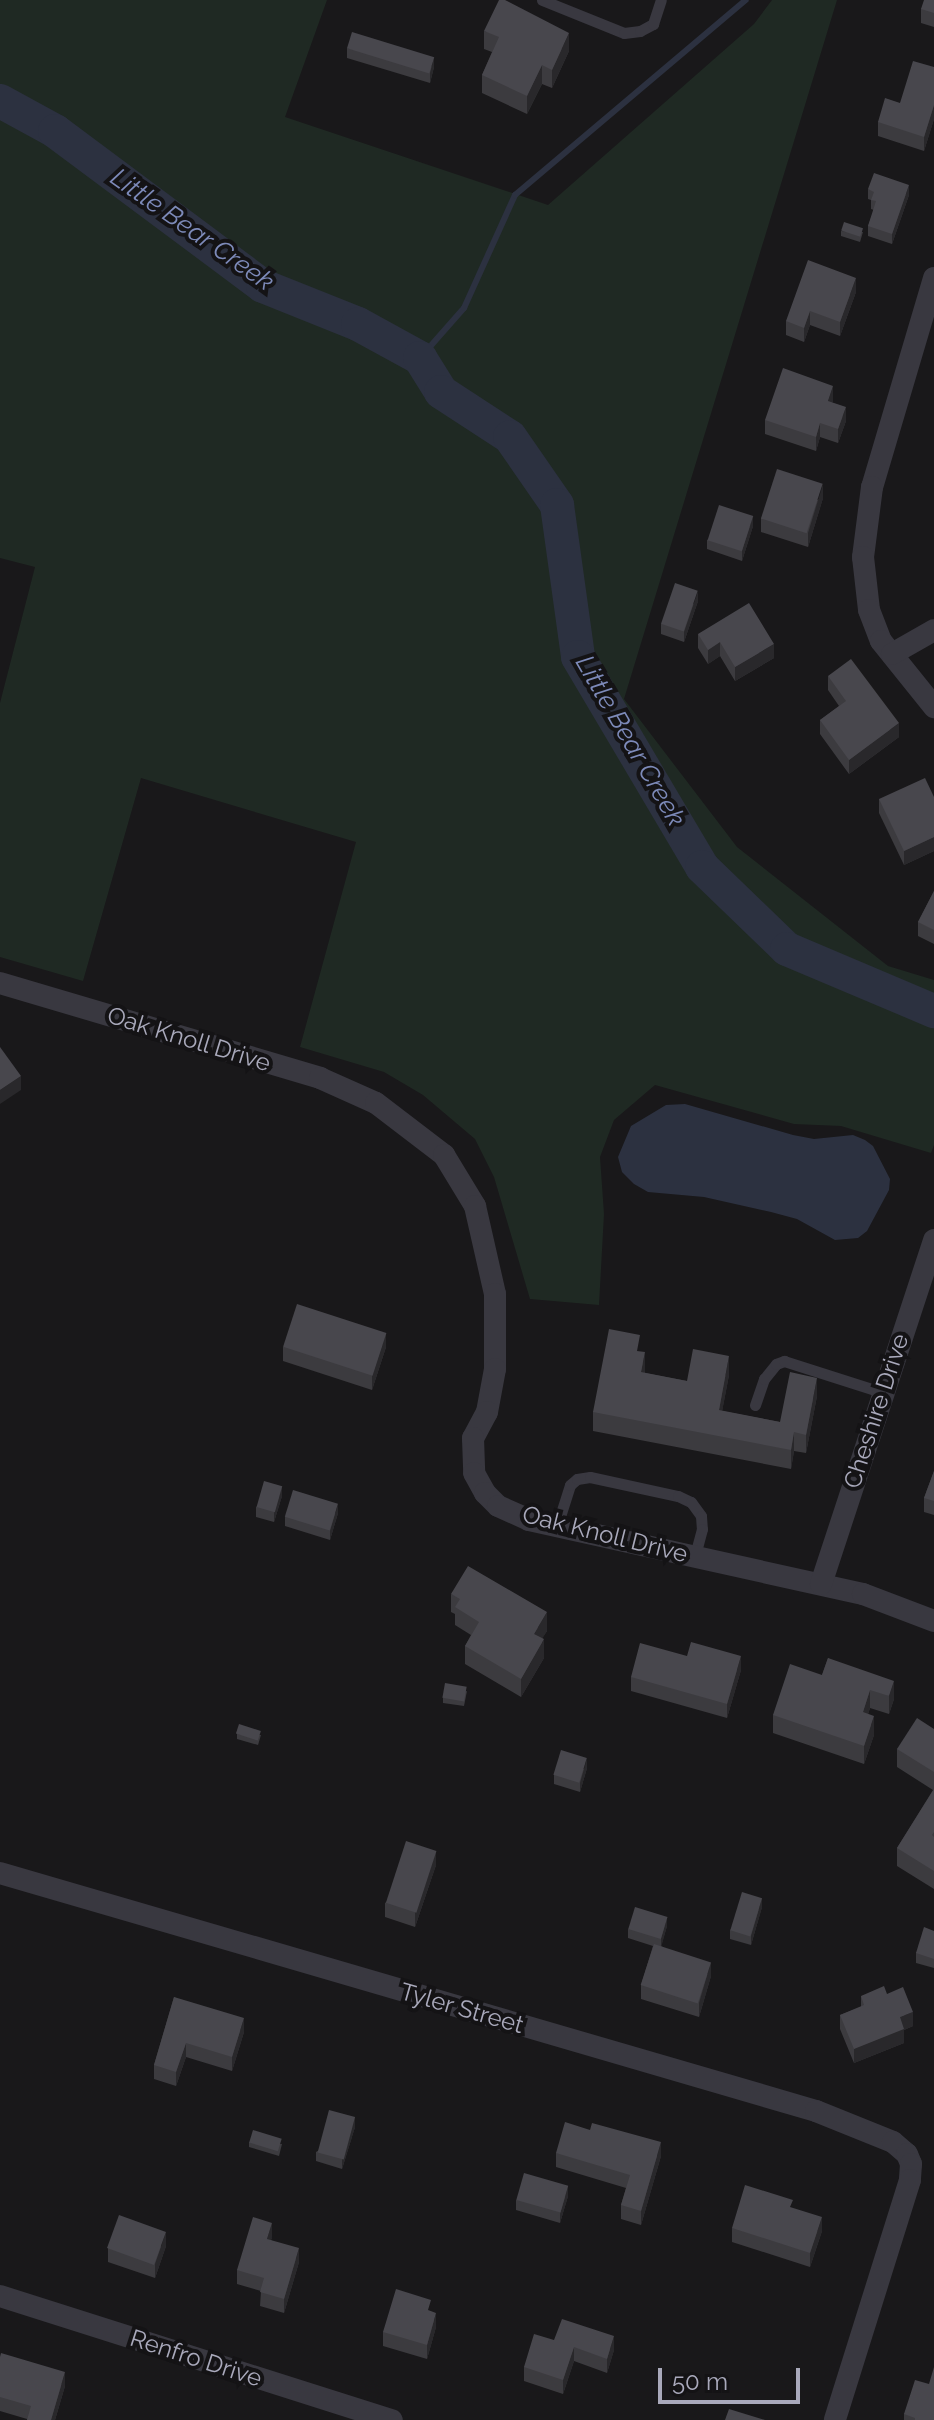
<!DOCTYPE html>
<style>
body{margin:0}
#map{position:relative;width:934px;height:2420px;overflow:hidden;background:#19181a;font-family:Raleway,sans-serif}
div>[style]{position:absolute}
.green>*{inset:0;background:#1f2923}
.water>*{inset:0;background:#2c3140}
.stream>*{height:6px;margin:-3px;padding:0 3px;transform-origin:3px;border-radius:3px;background:#2c3140}
.river>*{height:34px;margin:-17px;padding:0 17px;transform-origin:17px;border-radius:17px;background:#2c3140}
.service>*{height:11px;margin:-5.5px;padding:0 5.5px;transform-origin:5.5px;border-radius:5.5px;background:#393840}
.minor>*{height:22px;margin:-11px;padding:0 11px;transform-origin:11px;border-radius:11px;background:#393840}
.wall>*{inset:0;background:#3c3b3f}
.shaded-wall>*{inset:0;background:#29282b}
.building>*{inset:0;background:#48474d;transform-origin:0 0}
span{translate:-50% -50%;white-space:nowrap;text-align:center;line-height:1.15;-webkit-text-stroke:8px #141315;paint-order:stroke}
.street-label{font-size:24px;color:#a9a9bb}
.water-label{font-size:26px;color:#7d8ab9;font-style:italic}
.scale{position:absolute;left:658px;top:2368px;width:142px;height:36px;box-sizing:border-box;border:4px solid #a9a9bb;border-top:0;padding-left:10px;font-size:24px;line-height:28px;white-space:nowrap;color:#a9a9bb;-webkit-text-stroke:6px #141315;paint-order:stroke}
</style>
<div id="map">
<div class="green">
<i style="clip-path:polygon(0 0,327px 0,285px 117px,548px 205px,754px 24px,772px 0,837px 0,624px 699px,737px 847px,888px 966px,934px 980px,934px 1145px,931px 1153px,841px 1126px,794px 1124px,655px 1085px,614px 1120px,600px 1157px,604px 1214px,599px 1305px,530px 1299px,494px 1177px,475px 1139px,423px 1095px,384px 1072px,300px 1047px,356px 842px,141px 778px,83px 981px,0 957px,0 703px,35px 567px,0 558px)"></i>
</div>
<div class="water">
<i style="clip-path:polygon(685px 1104px,793px 1135px,814px 1139px,853px 1135px,865px 1140px,873px 1146px,890px 1179px,889px 1190px,867px 1231px,858px 1238px,835px 1240px,797px 1219px,771px 1212px,704px 1197px,648px 1192px,634px 1184px,622px 1172px,618px 1157px,631px 1126px,666px 1105px)"></i>
</div>
<div class="stream">
<i style="left:420px;top:358px;width:67px;rotate:-48.7deg"></i>
<i style="left:464px;top:308px;width:124px;rotate:-65.7deg"></i>
<i style="left:515px;top:195px;width:302px;rotate:-40.2deg"></i>
</div>
<div class="river">
<i style="left:0;top:101px;width:63px;rotate:28.6deg"></i>
<i style="left:55px;top:131px;width:259px;rotate:36.7deg"></i>
<i style="left:263px;top:286px;width:102px;rotate:21.8deg"></i>
<i style="left:358px;top:324px;width:71px;rotate:28.7deg"></i>
<i style="left:420px;top:358px;width:40px;rotate:58deg"></i>
<i style="left:441px;top:392px;width:82px;rotate:33.1deg"></i>
<i style="left:510px;top:437px;width:83px;rotate:55.3deg"></i>
<i style="left:557px;top:505px;width:153px;rotate:82.1deg"></i>
<i style="left:578px;top:657px;width:244px;rotate:59.4deg"></i>
<i style="left:702px;top:867px;width:118px;rotate:44deg"></i>
<i style="left:787px;top:949px;width:160px;rotate:22.9deg"></i>
</div>
<div class="service">
<i style="left:542px;top:0;width:88px;rotate:21.9deg"></i>
<i style="left:624px;top:33px;width:16px;rotate:-7deg"></i>
<i style="left:640px;top:31px;width:15px;rotate:-28deg"></i>
<i style="left:653px;top:24px;width:25px;rotate:-72deg"></i>
<i style="left:755px;top:1405px;width:28px;rotate:-71deg"></i>
<i style="left:764px;top:1379px;width:19px;rotate:-51deg"></i>
<i style="left:776px;top:1364px;width:9px;rotate:-21deg"></i>
<i style="left:784px;top:1361px;width:102px;rotate:17.7deg"></i>
<i style="left:557px;top:1526px;width:43px;rotate:-72.4deg"></i>
<i style="left:570px;top:1485px;width:9px;rotate:-41deg"></i>
<i style="left:577px;top:1479px;width:13px;rotate:-9deg"></i>
<i style="left:590px;top:1477px;width:90px;rotate:12.2deg"></i>
<i style="left:678px;top:1496px;width:14px;rotate:25deg"></i>
<i style="left:691px;top:1502px;width:17px;rotate:54deg"></i>
<i style="left:701px;top:1516px;width:13px;rotate:86deg"></i>
<i style="left:702px;top:1529px;width:28px;rotate:105deg"></i>
</div>
<div class="minor">
<i style="left:934px;top:278px;width:218px;rotate:106.5deg"></i>
<i style="left:872px;top:487px;width:71px;rotate:97.3deg"></i>
<i style="left:863px;top:557px;width:53px;rotate:83.5deg"></i>
<i style="left:869px;top:610px;width:33px;rotate:69deg"></i>
<i style="left:881px;top:641px;width:85px;rotate:51.2deg"></i>
<i style="left:892px;top:654px;width:48px;rotate:-29.7deg"></i>
<i style="left:0;top:983px;width:334px;rotate:16.5deg"></i>
<i style="left:320px;top:1078px;width:61px;rotate:24.1deg"></i>
<i style="left:376px;top:1103px;width:86px;rotate:37.4deg"></i>
<i style="left:444px;top:1155px;width:60px;rotate:58.7deg"></i>
<i style="left:475px;top:1206px;width:90px;rotate:77.2deg"></i>
<i style="left:495px;top:1294px;width:75px;rotate:90deg"></i>
<i style="left:495px;top:1369px;width:44px;rotate:100.5deg"></i>
<i style="left:487px;top:1412px;width:30px;rotate:118deg"></i>
<i style="left:473px;top:1438px;width:35px;rotate:88deg"></i>
<i style="left:474px;top:1473px;width:23px;rotate:61deg"></i>
<i style="left:485px;top:1493px;width:18px;rotate:45deg"></i>
<i style="left:498px;top:1506px;width:34px;rotate:24deg"></i>
<i style="left:529px;top:1520px;width:342px;rotate:12.5deg"></i>
<i style="left:863px;top:1594px;width:76px;rotate:20.8deg"></i>
<i style="left:821px;top:1584px;width:362px;rotate:-71.8deg"></i>
<i style="left:0;top:1873px;width:850px;rotate:16.26deg"></i>
<i style="left:816px;top:2111px;width:83px;rotate:21.9deg"></i>
<i style="left:893px;top:2142px;width:18px;rotate:41deg"></i>
<i style="left:907px;top:2154px;width:11px;rotate:68deg"></i>
<i style="left:911px;top:2164px;width:16px;rotate:94deg"></i>
<i style="left:910px;top:2180px;width:251px;rotate:107.4deg"></i>
<i style="left:0;top:2296px;width:411px;rotate:17.6deg"></i>
</div>
<div class="wall">
<i style="clip-path:polygon(934px 0,934px 27px,921px 23px,921px 9px)"></i>
<i style="clip-path:polygon(484px 31px,569px 51px,552px 88px,542px 84px,527px 114px,482px 93px,482px 75px,492px 52px,484px 49px)"></i>
<i style="clip-path:polygon(347px 48px,434px 67px,430px 83px,347px 58px)"></i>
<i style="clip-path:polygon(934px 67px,934px 119px,924px 151px,878px 136px,878px 122px,900px 103px)"></i>
<i style="clip-path:polygon(868px 189px,909px 195px,892px 244px,868px 236px,868px 226px,874px 210px,871px 209px,871px 200px,868px 199px)"></i>
<i style="clip-path:polygon(841px 231px,863px 232px,860px 242px,841px 236px)"></i>
<i style="clip-path:polygon(856px 292px,840px 336px,810px 325px,804px 342px,786px 335px,786px 321px)"></i>
<i style="clip-path:polygon(833px 400px,832px 403px,846px 421px,838px 443px,820px 437px,816px 451px,765px 434px,765px 420px)"></i>
<i style="clip-path:polygon(823px 498px,808px 547px,761px 532px,761px 518px)"></i>
<i style="clip-path:polygon(753px 526px,742px 561px,707px 549px,707px 540px)"></i>
<i style="clip-path:polygon(698px 601px,684px 642px,661px 634px,661px 624px)"></i>
<i style="clip-path:polygon(698px 634px,774px 658px,735px 681px,720px 656px,708px 664px,698px 648px)"></i>
<i style="clip-path:polygon(828px 676px,899px 737px,849px 774px,820px 734px,820px 720px,839px 706px,828px 690px)"></i>
<i style="clip-path:polygon(934px 797px,934px 851px,904px 865px,879px 813px,879px 799px)"></i>
<i style="clip-path:polygon(934px 891px,934px 944px,918px 936px,918px 922px)"></i>
<i style="clip-path:polygon(283px 1347px,386px 1347px,372px 1390px,283px 1361px)"></i>
<i style="clip-path:polygon(640px 1352px,645px 1373px,687px 1381px,729px 1375px,722px 1411px,780px 1422px,817px 1396px,806px 1453px,794px 1451px,791px 1469px,593px 1431px,593px 1412px)"></i>
<i style="clip-path:polygon(934px 1471px,934px 1515px,924px 1512px,924px 1498px)"></i>
<i style="clip-path:polygon(282px 1496px,274px 1522px,256px 1517px,256px 1507px)"></i>
<i style="clip-path:polygon(338px 1513px,330px 1540px,285px 1526px,285px 1517px)"></i>
<i style="clip-path:polygon(451px 1594px,547px 1631px,542px 1638px,544px 1658px,521px 1697px,465px 1664px,465px 1646px,471px 1635px,455px 1625px,455px 1614px,451px 1612px)"></i>
<i style="clip-path:polygon(828px 1658px,894px 1699px,889px 1714px,870px 1708px,868px 1714px,874px 1735px,864px 1764px,773px 1733px,773px 1715px,822px 1675px)"></i>
<i style="clip-path:polygon(741px 1670px,727px 1718px,631px 1691px,631px 1677px)"></i>
<i style="clip-path:polygon(467px 1691px,464px 1706px,443px 1703px,443px 1698px)"></i>
<i style="clip-path:polygon(934px 1729px,934px 1889px,897px 1866px,897px 1848px,933px 1790px,897px 1767px,897px 1749px)"></i>
<i style="clip-path:polygon(237px 1734px,261px 1735px,258px 1745px,237px 1739px)"></i>
<i style="clip-path:polygon(587px 1768px,580px 1792px,554px 1784px,554px 1775px)"></i>
<i style="clip-path:polygon(436px 1865px,415px 1927px,385px 1917px,385px 1903px)"></i>
<i style="clip-path:polygon(762px 1907px,751px 1945px,730px 1939px,730px 1930px)"></i>
<i style="clip-path:polygon(667px 1926px,661px 1946px,711px 1976px,699px 2017px,641px 1999px,641px 1985px,653px 1946px,628px 1938px,628px 1929px)"></i>
<i style="clip-path:polygon(934px 1931px,934px 1968px,916px 1963px,916px 1953px)"></i>
<i style="clip-path:polygon(887px 1994px,913px 2026px,904px 2030px,904px 2043px,854px 2063px,840px 2029px,840px 2015px,861px 2007px,861px 1996px)"></i>
<i style="clip-path:polygon(174px 1997px,244px 2032px,232px 2071px,186px 2057px,176px 2086px,154px 2079px,154px 2065px)"></i>
<i style="clip-path:polygon(355px 2127px,342px 2169px,316px 2161px,316px 2152px)"></i>
<i style="clip-path:polygon(249px 2142px,282px 2144px,279px 2156px,249px 2147px)"></i>
<i style="clip-path:polygon(556px 2153px,661px 2156px,641px 2225px,621px 2219px,621px 2205px,626px 2188px,556px 2167px)"></i>
<i style="clip-path:polygon(568px 2196px,560px 2223px,516px 2210px,516px 2200px)"></i>
<i style="clip-path:polygon(732px 2228px,822px 2231px,810px 2267px,732px 2242px)"></i>
<i style="clip-path:polygon(272px 2237px,271px 2240px,299px 2262px,284px 2313px,260px 2306px,261px 2291px,237px 2284px,237px 2270px)"></i>
<i style="clip-path:polygon(166px 2246px,155px 2278px,108px 2262px,108px 2248px)"></i>
<i style="clip-path:polygon(431px 2311px,436px 2327px,427px 2359px,383px 2346px,383px 2332px)"></i>
<i style="clip-path:polygon(554px 2340px,614px 2350px,607px 2373px,574px 2361px,563px 2394px,524px 2381px,524px 2367px)"></i>
<i style="clip-path:polygon(0 2357px,65px 2386px,55px 2420px,27px 2420px,27px 2419px,0 2411px)"></i>
<i style="clip-path:polygon(929px 2384px,934px 2420px,904px 2420px,904px 2414px)"></i>
</div>
<div class="shaded-wall">
<i style="clip-path:polygon(569px 33px,569px 51px,552px 88px,552px 70px)"></i>
<i style="clip-path:polygon(434px 57px,434px 67px,430px 83px,430px 73px)"></i>
<i style="clip-path:polygon(542px 65px,542px 84px,527px 114px,527px 96px)"></i>
<i style="clip-path:polygon(934px 105px,934px 119px,924px 151px,924px 137px)"></i>
<i style="clip-path:polygon(909px 185px,909px 195px,892px 244px,892px 234px)"></i>
<i style="clip-path:polygon(856px 278px,856px 292px,840px 336px,840px 322px)"></i>
<i style="clip-path:polygon(810px 311px,810px 325px,804px 342px,804px 328px)"></i>
<i style="clip-path:polygon(833px 386px,833px 400px,828px 415px,828px 401px)"></i>
<i style="clip-path:polygon(846px 407px,846px 421px,838px 443px,838px 429px)"></i>
<i style="clip-path:polygon(820px 423px,820px 437px,816px 451px,816px 437px)"></i>
<i style="clip-path:polygon(823px 484px,823px 498px,808px 547px,808px 533px)"></i>
<i style="clip-path:polygon(753px 516px,753px 526px,742px 561px,742px 551px)"></i>
<i style="clip-path:polygon(698px 591px,698px 601px,684px 642px,684px 632px)"></i>
<i style="clip-path:polygon(720px 642px,720px 656px,708px 664px,708px 650px)"></i>
<i style="clip-path:polygon(774px 644px,774px 658px,735px 681px,735px 667px)"></i>
<i style="clip-path:polygon(899px 723px,899px 737px,849px 774px,849px 760px)"></i>
<i style="clip-path:polygon(934px 837px,934px 851px,904px 865px,904px 851px)"></i>
<i style="clip-path:polygon(21px 1076px,21px 1090px,0 1104px,0 1090px)"></i>
<i style="clip-path:polygon(386px 1333px,386px 1347px,372px 1390px,372px 1376px)"></i>
<i style="clip-path:polygon(645px 1352px,645px 1371px,641px 1391px,641px 1372px)"></i>
<i style="clip-path:polygon(729px 1356px,729px 1375px,719px 1428px,719px 1410px)"></i>
<i style="clip-path:polygon(817px 1378px,817px 1396px,806px 1453px,806px 1435px)"></i>
<i style="clip-path:polygon(794px 1432px,794px 1451px,791px 1469px,791px 1450px)"></i>
<i style="clip-path:polygon(282px 1486px,282px 1496px,274px 1522px,274px 1513px)"></i>
<i style="clip-path:polygon(338px 1504px,338px 1513px,330px 1540px,330px 1531px)"></i>
<i style="clip-path:polygon(547px 1612px,547px 1631px,534px 1652px,534px 1634px)"></i>
<i style="clip-path:polygon(544px 1639px,544px 1658px,521px 1697px,521px 1679px)"></i>
<i style="clip-path:polygon(741px 1656px,741px 1670px,727px 1718px,727px 1704px)"></i>
<i style="clip-path:polygon(894px 1681px,894px 1699px,889px 1714px,889px 1696px)"></i>
<i style="clip-path:polygon(870px 1690px,870px 1708px,863px 1731px,863px 1712px)"></i>
<i style="clip-path:polygon(874px 1716px,874px 1735px,864px 1764px,864px 1746px)"></i>
<i style="clip-path:polygon(587px 1758px,587px 1768px,580px 1792px,580px 1783px)"></i>
<i style="clip-path:polygon(436px 1851px,436px 1865px,415px 1927px,415px 1913px)"></i>
<i style="clip-path:polygon(762px 1898px,762px 1907px,751px 1945px,751px 1936px)"></i>
<i style="clip-path:polygon(667px 1917px,667px 1926px,661px 1948px,661px 1939px)"></i>
<i style="clip-path:polygon(711px 1962px,711px 1976px,699px 2017px,699px 2003px)"></i>
<i style="clip-path:polygon(913px 2012px,913px 2026px,904px 2030px,904px 2043px,854px 2063px,854px 2049px,900px 2017px)"></i>
<i style="clip-path:polygon(244px 2018px,244px 2032px,232px 2071px,232px 2057px)"></i>
<i style="clip-path:polygon(186px 2043px,186px 2057px,176px 2086px,176px 2072px)"></i>
<i style="clip-path:polygon(355px 2117px,355px 2127px,342px 2169px,342px 2160px)"></i>
<i style="clip-path:polygon(661px 2142px,661px 2156px,641px 2225px,641px 2211px)"></i>
<i style="clip-path:polygon(568px 2186px,568px 2196px,560px 2223px,560px 2214px)"></i>
<i style="clip-path:polygon(822px 2217px,822px 2231px,810px 2267px,810px 2253px)"></i>
<i style="clip-path:polygon(272px 2223px,272px 2237px,267px 2253px,267px 2239px)"></i>
<i style="clip-path:polygon(166px 2232px,166px 2246px,155px 2278px,155px 2264px)"></i>
<i style="clip-path:polygon(299px 2248px,299px 2262px,284px 2313px,284px 2299px)"></i>
<i style="clip-path:polygon(436px 2313px,436px 2327px,427px 2359px,427px 2345px)"></i>
<i style="clip-path:polygon(614px 2336px,614px 2350px,607px 2373px,607px 2359px)"></i>
<i style="clip-path:polygon(574px 2347px,574px 2361px,563px 2394px,563px 2380px)"></i>
<i style="clip-path:polygon(65px 2372px,65px 2386px,55px 2420px,51px 2420px)"></i>
</div>
<div class="building">
<i style="clip-path:polygon(499px 0,505px 0,569px 33px,552px 70px,542px 65px,527px 96px,482px 75px,499px 37px,484px 31px)"></i>
<i style="clip-path:polygon(924px 0,934px 0,934px 13px,921px 9px)"></i>
<i style="left:352px;top:32px;width:86px;height:17px;rotate:17deg"></i>
<i style="clip-path:polygon(913px 61px,934px 67px,934px 105px,924px 137px,878px 122px,885px 98px,900px 103px)"></i>
<i style="clip-path:polygon(874px 173px,909px 185px,892px 234px,868px 226px,876px 201px,871px 200px,874px 192px,868px 189px)"></i>
<i style="left:844px;top:222px;width:20px;height:9px;rotate:18deg"></i>
<i style="clip-path:polygon(808px 260px,856px 278px,840px 322px,810px 311px,804px 328px,786px 321px)"></i>
<i style="clip-path:polygon(783px 368px,833px 386px,828px 401px,846px 407px,838px 429px,820px 423px,816px 437px,765px 420px)"></i>
<i style="left:777px;top:469px;width:48px;height:52px;rotate:18deg"></i>
<i style="left:719px;top:505px;width:36px;height:37px;rotate:18deg"></i>
<i style="left:675px;top:583px;width:24px;height:43px;rotate:19deg"></i>
<i style="clip-path:polygon(749px 603px,774px 644px,735px 667px,720px 642px,708px 650px,698px 634px)"></i>
<i style="clip-path:polygon(851px 659px,899px 723px,849px 760px,820px 720px,846px 701px,828px 676px)"></i>
<i style="clip-path:polygon(925px 778px,934px 797px,934px 837px,904px 851px,879px 799px)"></i>
<i style="clip-path:polygon(934px 891px,934px 930px,918px 922px)"></i>
<i style="clip-path:polygon(0 1047px,21px 1076px,0 1090px)"></i>
<i style="left:297px;top:1304px;width:94px;height:45px;rotate:18deg"></i>
<i style="clip-path:polygon(609px 1329px,640px 1335px,637px 1351px,645px 1352px,641px 1372px,687px 1381px,693px 1349px,729px 1356px,719px 1410px,780px 1422px,790px 1372px,817px 1378px,806px 1435px,794px 1432px,791px 1450px,593px 1412px)"></i>
<i style="clip-path:polygon(934px 1471px,934px 1501px,924px 1498px)"></i>
<i style="left:264px;top:1481px;width:19px;height:27px;rotate:16deg"></i>
<i style="left:293px;top:1490px;width:47px;height:28px;rotate:17deg"></i>
<i style="clip-path:polygon(468px 1566px,547px 1612px,534px 1634px,544px 1639px,521px 1679px,465px 1646px,479px 1622px,455px 1607px,460px 1599px,451px 1594px)"></i>
<i style="clip-path:polygon(691px 1642px,741px 1656px,727px 1704px,631px 1677px,640px 1643px,687px 1656px)"></i>
<i style="clip-path:polygon(828px 1658px,894px 1681px,889px 1696px,870px 1690px,863px 1712px,874px 1716px,864px 1746px,773px 1715px,790px 1664px,822px 1675px)"></i>
<i style="left:445px;top:1683px;width:22px;height:15px;rotate:10deg"></i>
<i style="clip-path:polygon(917px 1718px,934px 1729px,934px 1772px,897px 1749px)"></i>
<i style="left:239px;top:1724px;width:23px;height:10px;rotate:18deg"></i>
<i style="left:561px;top:1750px;width:27px;height:26px;rotate:17deg"></i>
<i style="clip-path:polygon(934px 1789px,934px 1832px,932px 1835px,934px 1837px,934px 1871px,897px 1848px)"></i>
<i style="left:406px;top:1841px;width:32px;height:65px;rotate:18deg"></i>
<i style="left:742px;top:1892px;width:21px;height:40px;rotate:17deg"></i>
<i style="left:635px;top:1907px;width:34px;height:23px;rotate:17deg"></i>
<i style="clip-path:polygon(924px 1927px,934px 1931px,934px 1959px,916px 1953px)"></i>
<i style="left:654px;top:1944px;width:60px;height:43px;rotate:18deg"></i>
<i style="clip-path:polygon(884px 1986px,887px 1994px,903px 1987px,913px 2012px,900px 2017px,904px 2029px,854px 2049px,840px 2015px,864px 2005px,861px 1996px)"></i>
<i style="clip-path:polygon(174px 1997px,244px 2018px,232px 2057px,186px 2043px,176px 2072px,154px 2065px)"></i>
<i style="left:329px;top:2110px;width:27px;height:44px;rotate:15deg"></i>
<i style="clip-path:polygon(565px 2122px,590px 2130px,592px 2123px,661px 2142px,641px 2211px,621px 2205px,630px 2175px,556px 2153px)"></i>
<i style="left:253px;top:2130px;width:30px;height:13px;rotate:17deg"></i>
<i style="left:524px;top:2173px;width:46px;height:28px;rotate:16deg"></i>
<i style="clip-path:polygon(745px 2185px,793px 2200px,790px 2207px,822px 2217px,810px 2253px,732px 2228px)"></i>
<i style="left:119px;top:2215px;width:50px;height:35px;rotate:20deg"></i>
<i style="clip-path:polygon(253px 2217px,272px 2223px,267px 2239px,299px 2248px,284px 2299px,260px 2292px,264px 2278px,237px 2270px)"></i>
<i style="clip-path:polygon(396px 2289px,431px 2300px,428px 2310px,436px 2313px,427px 2345px,383px 2332px)"></i>
<i style="clip-path:polygon(562px 2319px,614px 2336px,607px 2359px,574px 2347px,563px 2380px,524px 2367px,534px 2334px,554px 2340px)"></i>
<i style="clip-path:polygon(1px 2353px,65px 2372px,51px 2420px,27px 2420px,31px 2406px,0 2397px,0 2357px)"></i>
<i style="clip-path:polygon(934px 2367px,934px 2420px,915px 2420px,915px 2418px,904px 2414px,915px 2380px,929px 2384px)"></i>
<i style="clip-path:polygon(729px 2409px,765px 2420px,725px 2420px)"></i>
</div>
<div class="street-label">
<span style="left:189px;top:1039px;rotate:17deg">Oak Knoll Drive</span>
<span style="left:876px;top:1411px;rotate:-72deg">Cheshire Drive</span>
<span style="left:605px;top:1534px;rotate:14deg">Oak Knoll Drive</span>
<span style="left:462px;top:2008px;rotate:16deg">Tyler Street</span>
<span style="left:196px;top:2358px;rotate:18deg">Renfro Drive</span>
</div>
<div class="water-label">
<span style="left:192px;top:230px;rotate:35deg">Little Bear Creek</span>
<span style="left:630px;top:741px;rotate:60deg">Little Bear Creek</span>
</div>
<div class="scale">50 m</div>
</div>
